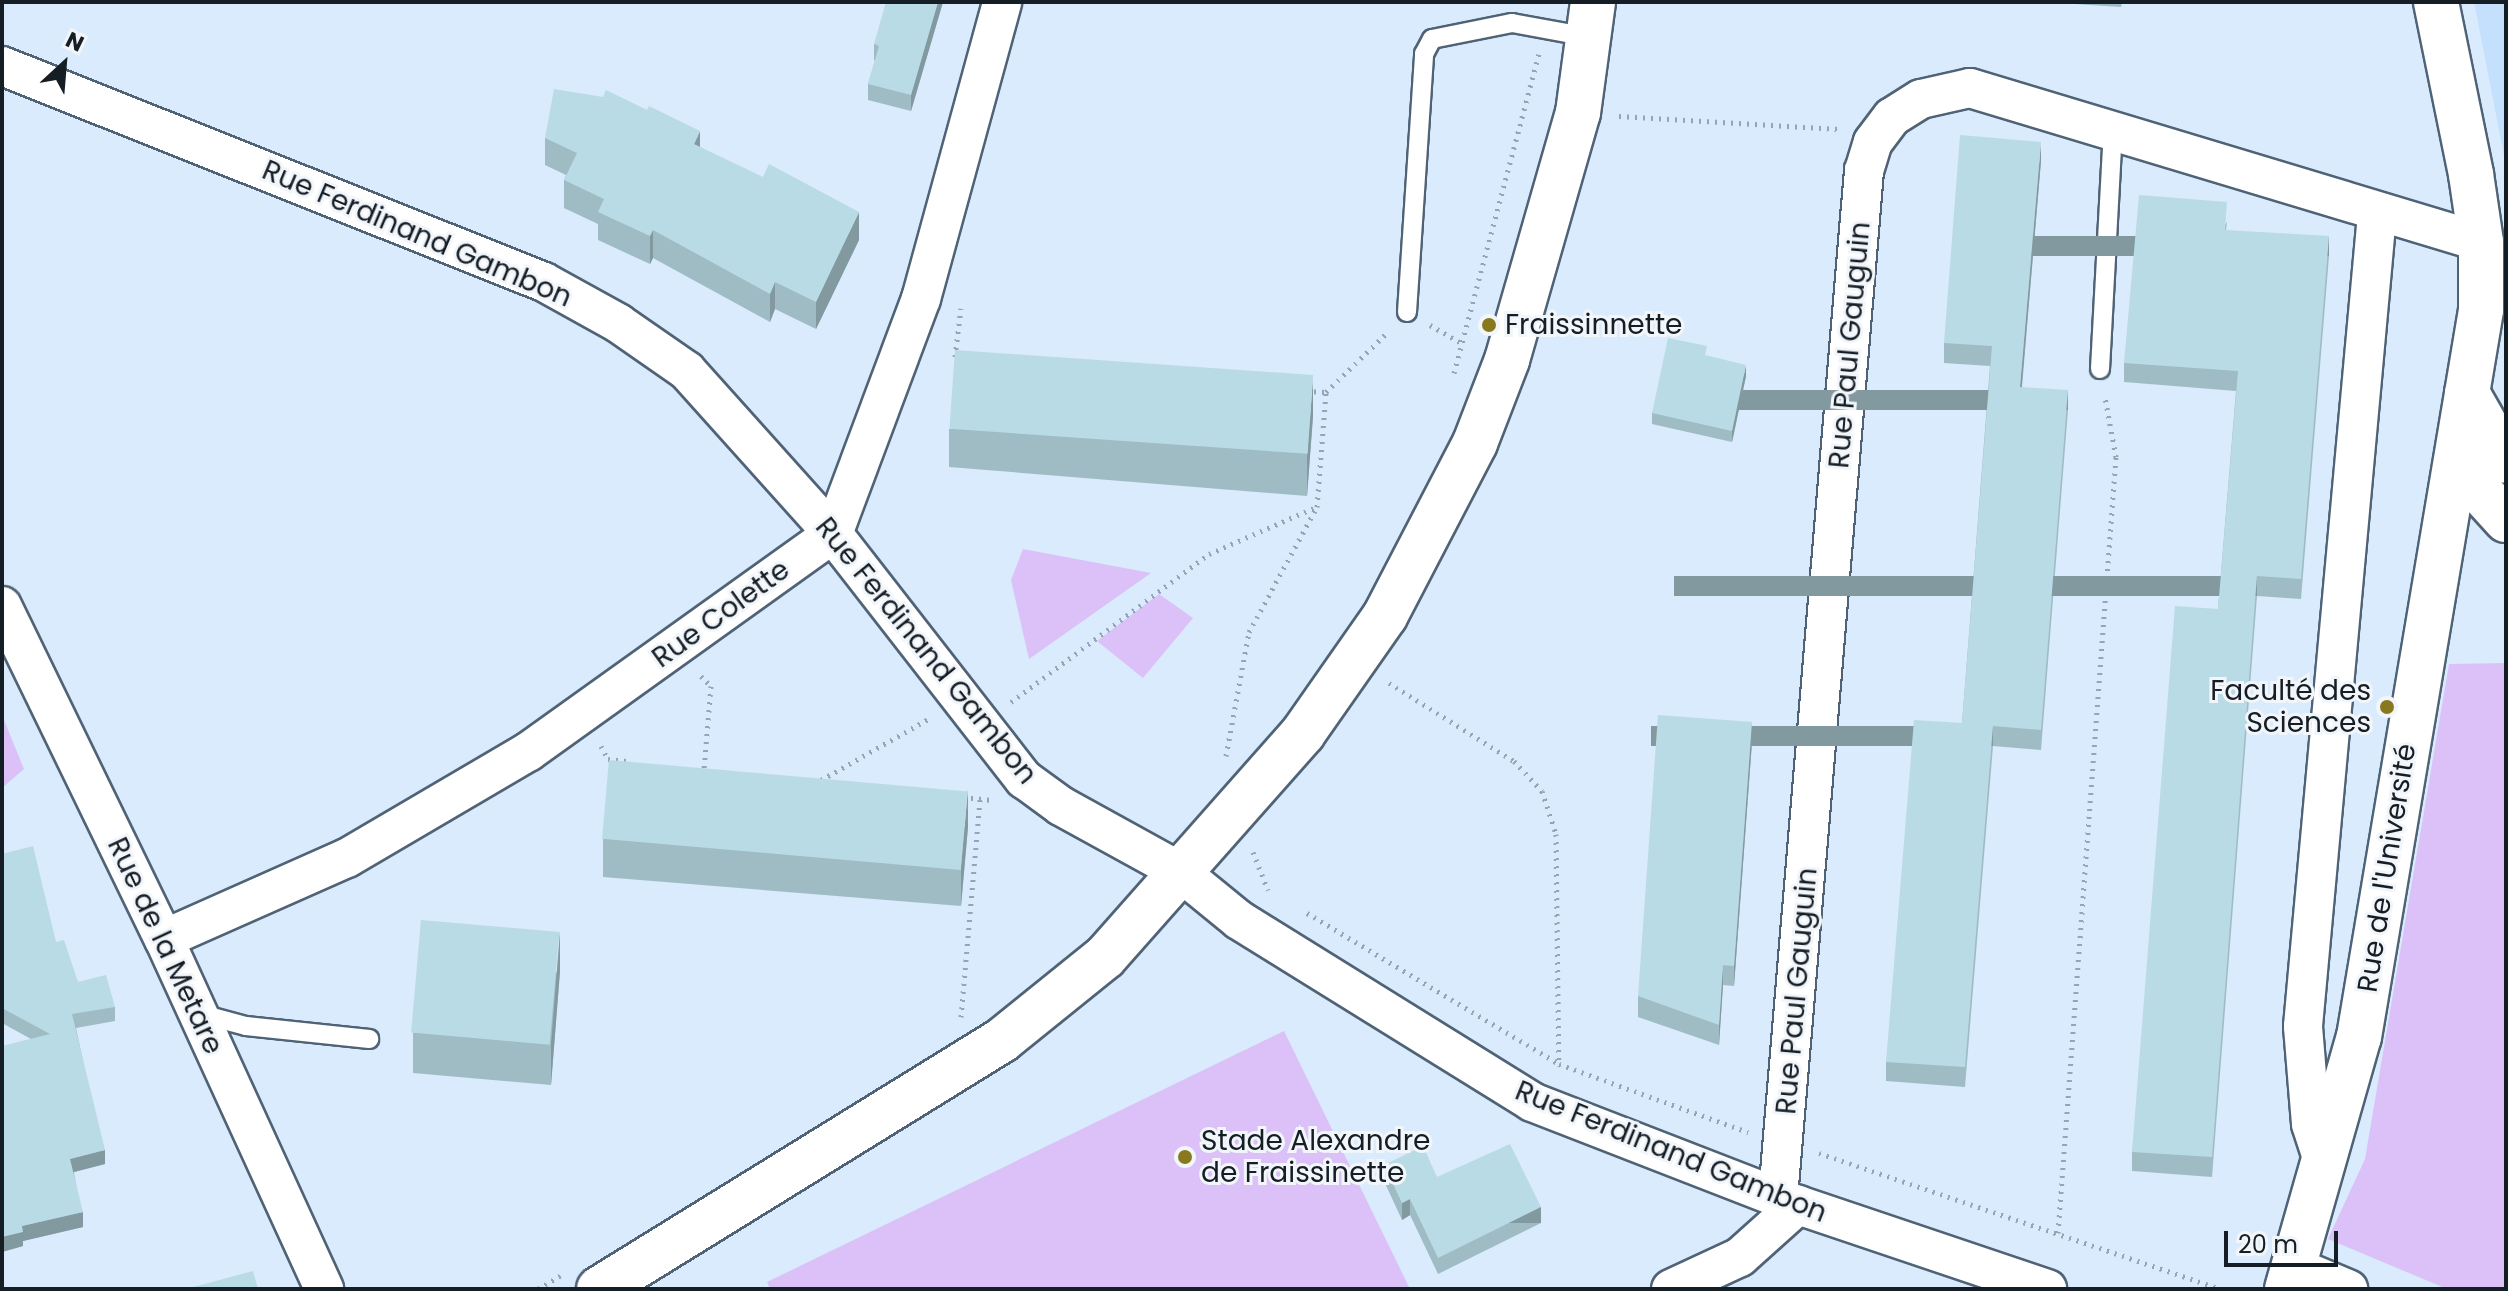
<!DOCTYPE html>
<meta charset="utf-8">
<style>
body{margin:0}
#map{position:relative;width:2508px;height:1291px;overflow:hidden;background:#d9ebfc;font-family:Poppins,sans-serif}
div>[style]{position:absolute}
.built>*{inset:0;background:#c4e0fc}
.green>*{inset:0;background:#dbc1f8}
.path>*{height:5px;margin-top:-2.5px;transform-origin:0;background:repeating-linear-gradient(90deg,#96a5b3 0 2px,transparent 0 8px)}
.roads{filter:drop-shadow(2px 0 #506376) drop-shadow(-2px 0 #506376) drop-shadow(0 2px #506376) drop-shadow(0 -2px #506376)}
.service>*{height:18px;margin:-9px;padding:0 9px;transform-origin:9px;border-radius:9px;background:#fff}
.minor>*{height:38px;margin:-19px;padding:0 19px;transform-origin:19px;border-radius:19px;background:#fff}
.tertiary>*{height:44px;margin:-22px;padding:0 22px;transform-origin:22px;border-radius:22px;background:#fff}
.wall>*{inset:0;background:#9fbcc5}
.shaded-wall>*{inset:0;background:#8299a0;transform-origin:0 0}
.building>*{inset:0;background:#b9dbe5;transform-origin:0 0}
.dots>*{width:22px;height:22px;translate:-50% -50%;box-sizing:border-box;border:4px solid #f2f6fa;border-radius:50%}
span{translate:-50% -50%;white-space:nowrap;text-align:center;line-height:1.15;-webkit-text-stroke:6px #f2f6fa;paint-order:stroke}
.street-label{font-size:28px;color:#151d25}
.poi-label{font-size:28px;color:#151d25}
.left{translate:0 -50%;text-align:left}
.right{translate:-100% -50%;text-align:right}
.frame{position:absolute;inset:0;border:4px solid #151d25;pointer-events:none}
.north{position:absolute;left:24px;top:24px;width:80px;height:80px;-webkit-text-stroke:6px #f2f6fa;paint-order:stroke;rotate:26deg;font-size:22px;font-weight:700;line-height:32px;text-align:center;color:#151d25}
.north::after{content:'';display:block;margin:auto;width:28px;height:36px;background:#151d25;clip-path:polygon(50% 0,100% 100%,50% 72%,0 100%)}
.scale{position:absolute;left:2224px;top:1231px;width:114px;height:36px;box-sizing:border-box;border:4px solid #151d25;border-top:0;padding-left:10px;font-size:24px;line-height:28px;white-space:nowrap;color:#151d25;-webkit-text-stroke:6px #f2f6fa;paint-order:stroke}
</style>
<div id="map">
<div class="built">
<i style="clip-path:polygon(2474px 2px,2506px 2px,2506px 166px,2478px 22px)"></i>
</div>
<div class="green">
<i style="clip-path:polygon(1023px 549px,1151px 573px,1029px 659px,1011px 580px)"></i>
<i style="clip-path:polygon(1159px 594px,1193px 618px,1143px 678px,1097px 641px)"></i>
<i style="clip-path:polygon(2506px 663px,2506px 1289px,2447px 1289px,2328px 1239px,2365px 1159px,2449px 664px)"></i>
<i style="clip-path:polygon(2px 715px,24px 769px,2px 788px)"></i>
<i style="clip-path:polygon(1284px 1031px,1410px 1289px,770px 1289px,767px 1282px)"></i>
</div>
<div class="path">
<i style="left:1619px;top:116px;width:221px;rotate:3.4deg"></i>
<i style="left:1430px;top:325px;width:38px;rotate:30deg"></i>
<i style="left:955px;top:357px;width:49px;rotate:-83deg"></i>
<i style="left:1454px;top:373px;width:330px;rotate:-75.1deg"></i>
<i style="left:1306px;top:391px;width:20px;rotate:3deg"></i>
<i style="left:1326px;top:392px;width:86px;rotate:-44.1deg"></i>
<i style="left:701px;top:676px;width:14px;rotate:45deg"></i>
<i style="left:711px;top:686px;width:84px;rotate:94.8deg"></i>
<i style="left:1389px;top:683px;width:147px;rotate:32deg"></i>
<i style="left:1514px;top:761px;width:41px;rotate:47deg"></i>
<i style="left:1542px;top:791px;width:45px;rotate:72deg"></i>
<i style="left:1556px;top:834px;width:232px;rotate:89.3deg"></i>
<i style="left:1011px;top:702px;width:247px;rotate:-36.8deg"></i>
<i style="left:1209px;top:554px;width:115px;rotate:-23.7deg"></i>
<i style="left:601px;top:746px;width:15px;rotate:62deg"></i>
<i style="left:608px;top:759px;width:19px;rotate:6deg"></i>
<i style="left:1226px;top:756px;width:126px;rotate:-79.5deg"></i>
<i style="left:1249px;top:632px;width:142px;rotate:-61.5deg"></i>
<i style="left:1317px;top:507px;width:115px;rotate:-85.5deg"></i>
<i style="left:821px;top:780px;width:125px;rotate:-29.6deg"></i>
<i style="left:963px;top:797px;width:29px;rotate:6deg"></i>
<i style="left:1253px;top:852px;width:41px;rotate:68.5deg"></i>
<i style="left:1307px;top:913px;width:294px;rotate:30.9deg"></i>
<i style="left:1559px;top:1064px;width:201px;rotate:19.8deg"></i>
<i style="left:961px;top:1017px;width:219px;rotate:-85deg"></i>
<i style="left:1819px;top:1153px;width:423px;rotate:18.7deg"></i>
<i style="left:2058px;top:1233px;width:778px;rotate:-85.73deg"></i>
<i style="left:2116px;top:457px;width:61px;rotate:-100.4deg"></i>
<i style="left:538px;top:1289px;width:27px;rotate:-31deg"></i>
</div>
<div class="roads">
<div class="service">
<i style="left:1407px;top:312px;width:259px;rotate:-86.2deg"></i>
<i style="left:1424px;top:54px;width:17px;rotate:-62deg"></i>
<i style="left:1432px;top:39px;width:82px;rotate:-11.3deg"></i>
<i style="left:1512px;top:23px;width:77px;rotate:10.4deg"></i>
<i style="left:2100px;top:369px;width:237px;rotate:-86.9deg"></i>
<i style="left:201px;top:1014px;width:47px;rotate:14.9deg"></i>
<i style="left:246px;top:1026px;width:124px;rotate:6deg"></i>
</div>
<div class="minor">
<i style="left:2px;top:66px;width:583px;rotate:21.73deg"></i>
<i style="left:544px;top:282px;width:85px;rotate:29deg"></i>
<i style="left:618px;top:323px;width:84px;rotate:34.8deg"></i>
<i style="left:687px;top:371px;width:219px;rotate:48.1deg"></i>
<i style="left:833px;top:534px;width:311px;rotate:52.1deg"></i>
<i style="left:1024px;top:779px;width:46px;rotate:36.1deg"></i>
<i style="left:1061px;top:806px;width:135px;rotate:28.8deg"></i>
<i style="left:1179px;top:871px;width:77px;rotate:39.2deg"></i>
<i style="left:1239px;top:920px;width:345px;rotate:31.8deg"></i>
<i style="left:1532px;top:1102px;width:285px;rotate:21.2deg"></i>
<i style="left:1798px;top:1205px;width:263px;rotate:18.6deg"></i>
<i style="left:2px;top:606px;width:370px;rotate:64.1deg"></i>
<i style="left:164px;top:939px;width:385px;rotate:65.4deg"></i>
<i style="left:164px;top:939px;width:200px;rotate:-23.9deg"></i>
<i style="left:347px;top:858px;width:210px;rotate:-30.4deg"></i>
<i style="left:528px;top:752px;width:375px;rotate:-35.6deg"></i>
<i style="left:833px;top:534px;width:251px;rotate:-69.5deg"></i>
<i style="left:921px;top:299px;width:308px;rotate:-74.7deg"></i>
<i style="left:2324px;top:1164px;width:42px;rotate:-108deg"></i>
<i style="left:2311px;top:1124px;width:98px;rotate:-94.7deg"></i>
<i style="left:2303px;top:1026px;width:814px;rotate:-84.79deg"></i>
<i style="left:1778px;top:1197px;width:1030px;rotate:-85.21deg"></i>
<i style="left:1864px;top:171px;width:30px;rotate:-73deg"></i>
<i style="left:1873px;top:142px;width:31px;rotate:-53deg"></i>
<i style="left:1892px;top:117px;width:34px;rotate:-32deg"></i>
<i style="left:1921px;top:99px;width:50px;rotate:-12.7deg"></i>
<i style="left:1970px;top:88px;width:534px;rotate:16.77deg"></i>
<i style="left:2293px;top:1266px;width:60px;rotate:22.7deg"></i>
<i style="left:1671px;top:1289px;width:76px;rotate:-24.9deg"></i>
<i style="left:1740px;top:1257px;width:78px;rotate:-41.9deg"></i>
</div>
<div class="tertiary">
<i style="left:2467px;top:393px;width:78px;rotate:60.2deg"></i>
<i style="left:2457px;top:466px;width:73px;rotate:47.8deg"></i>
<i style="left:599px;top:1289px;width:474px;rotate:-31.7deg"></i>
<i style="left:1002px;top:1040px;width:132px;rotate:-38.9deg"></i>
<i style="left:1105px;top:957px;width:299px;rotate:-48.5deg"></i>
<i style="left:1303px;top:733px;width:143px;rotate:-55deg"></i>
<i style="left:1385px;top:616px;width:195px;rotate:-62.5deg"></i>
<i style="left:1475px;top:443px;width:89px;rotate:-68.9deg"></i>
<i style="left:1507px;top:360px;width:257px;rotate:-74deg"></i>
<i style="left:1578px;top:113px;width:112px;rotate:-82.3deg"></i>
<i style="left:2287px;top:1289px;width:262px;rotate:-74.1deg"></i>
<i style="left:2359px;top:1037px;width:737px;rotate:-80.47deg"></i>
<i style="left:2481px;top:310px;width:68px;rotate:-90deg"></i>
<i style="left:2481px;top:242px;width:69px;rotate:-98.4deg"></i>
<i style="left:2471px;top:174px;width:176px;rotate:-101.5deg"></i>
</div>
</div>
<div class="wall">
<i style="clip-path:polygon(943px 2px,911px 111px,868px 100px,868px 84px,875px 61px,874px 60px,874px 44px)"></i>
<i style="clip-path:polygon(2044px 2px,2122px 2px,2121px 7px)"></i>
<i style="clip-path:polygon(545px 138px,700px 147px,859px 240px,816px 329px,775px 309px,770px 322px,653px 258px,650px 264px,598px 240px,598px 224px,564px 208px,564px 180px,566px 175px,545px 165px)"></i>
<i style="clip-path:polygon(2041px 161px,2022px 387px,2068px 410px,2041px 750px,1993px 746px,1965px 1087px,1886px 1081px,1886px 1062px,1962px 723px,1990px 366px,1944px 363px,1944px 343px)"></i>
<i style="clip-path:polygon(2227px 222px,2226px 230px,2329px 256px,2301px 599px,2257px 596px,2212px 1177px,2132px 1171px,2132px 1152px,2218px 609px,2236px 391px,2124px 382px,2124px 363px)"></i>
<i style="clip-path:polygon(1707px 356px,1746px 376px,1732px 442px,1652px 424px,1652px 413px)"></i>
<i style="clip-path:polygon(1313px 416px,1307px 496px,949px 467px,949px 429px)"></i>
<i style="clip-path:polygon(1752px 742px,1734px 986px,1723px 985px,1719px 1045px,1638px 1017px,1638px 996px)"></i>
<i style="clip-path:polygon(968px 827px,961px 906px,603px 877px,603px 839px)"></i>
<i style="clip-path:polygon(2px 854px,56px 942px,78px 982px,115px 1007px,115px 1021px,76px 1028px,105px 1164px,74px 1172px,83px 1227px,23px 1241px,23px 1246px,2px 1252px,31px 1039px,2px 1023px)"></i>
<i style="clip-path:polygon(560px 971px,551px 1085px,413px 1073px,413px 1033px)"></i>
<i style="clip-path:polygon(1384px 1165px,1437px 1177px,1541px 1223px,1438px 1274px,1410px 1215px,1402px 1220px,1384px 1181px)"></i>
</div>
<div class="shaded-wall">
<i style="clip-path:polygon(938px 2px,943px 2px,911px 111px,911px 95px)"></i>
<i style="clip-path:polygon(700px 131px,700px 158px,694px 144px)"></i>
<i style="clip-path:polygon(2041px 142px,2041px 161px,2020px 406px,2020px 387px)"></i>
<i style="clip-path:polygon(859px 212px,859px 240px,816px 329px,816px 302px)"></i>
<i style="clip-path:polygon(653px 230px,653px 258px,650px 264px,650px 236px)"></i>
<i style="left:2329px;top:236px;width:20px;height:344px;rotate:90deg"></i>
<i style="clip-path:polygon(775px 282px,775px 309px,770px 322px,770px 294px)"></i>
<i style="clip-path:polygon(1746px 365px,1746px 376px,1732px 442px,1732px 431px)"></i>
<i style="clip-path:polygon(1313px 378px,1313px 416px,1307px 496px,1307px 457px)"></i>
<i style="left:2068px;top:390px;width:20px;height:341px;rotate:90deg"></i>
<i style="left:2257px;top:576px;width:20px;height:583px;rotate:90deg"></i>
<i style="clip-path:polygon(1752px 722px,1752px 742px,1734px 986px,1734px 966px)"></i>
<i style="left:1993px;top:726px;width:20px;height:342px;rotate:90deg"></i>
<i style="clip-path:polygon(968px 789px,968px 827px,961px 906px,961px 867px)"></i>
<i style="clip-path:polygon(560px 931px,560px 971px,551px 1085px,551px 1045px)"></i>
<i style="clip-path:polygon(1723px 965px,1723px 985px,1719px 1045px,1719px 1025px)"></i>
<i style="clip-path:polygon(105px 1150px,105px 1164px,70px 1173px,70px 1159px)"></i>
<i style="clip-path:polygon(1410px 1199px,1410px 1215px,1402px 1220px,1402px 1203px)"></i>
<i style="left:1541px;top:1207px;width:16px;height:115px;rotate:90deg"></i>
<i style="clip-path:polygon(83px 1212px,83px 1227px,23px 1241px,23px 1246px,2px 1252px,2px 1237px,22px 1226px)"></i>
</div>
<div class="building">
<i style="clip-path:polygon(886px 2px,938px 2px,911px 95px,868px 84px,879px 46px,874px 44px)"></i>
<i style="clip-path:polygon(554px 89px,603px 97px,606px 90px,647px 110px,649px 106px,700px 131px,694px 144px,763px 177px,769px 164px,859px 212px,816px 302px,775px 282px,770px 294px,653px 230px,650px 236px,598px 212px,604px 199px,564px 180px,577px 153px,545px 138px)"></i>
<i style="clip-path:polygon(1960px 135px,2041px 142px,2020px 387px,2068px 390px,2041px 730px,1993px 726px,1965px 1067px,1886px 1062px,1914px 720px,1962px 723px,1992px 346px,1944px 343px)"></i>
<i style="clip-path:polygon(2139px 195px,2227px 202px,2225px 230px,2329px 236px,2301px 579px,2257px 576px,2212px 1157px,2132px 1152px,2175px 606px,2218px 609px,2238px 371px,2124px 363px)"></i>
<i style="clip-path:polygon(1668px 338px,1707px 346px,1705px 355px,1746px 365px,1732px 431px,1652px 413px)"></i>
<i style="left:955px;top:350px;width:359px;height:79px;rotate:4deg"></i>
<i style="clip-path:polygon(1658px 715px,1752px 722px,1734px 966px,1723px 965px,1719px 1025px,1638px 996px)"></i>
<i style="left:609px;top:760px;width:360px;height:79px;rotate:5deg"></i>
<i style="clip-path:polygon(33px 846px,56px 942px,64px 940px,78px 982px,106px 975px,115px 1007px,72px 1014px,105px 1150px,70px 1159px,83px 1212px,22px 1226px,23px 1232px,2px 1237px,2px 1046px,50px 1034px,2px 1008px,2px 854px)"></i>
<i style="left:421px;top:920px;width:139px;height:113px;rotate:5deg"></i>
<i style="clip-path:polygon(1510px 1144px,1541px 1207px,1438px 1258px,1410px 1199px,1402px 1203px,1384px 1165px,1423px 1146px,1437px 1177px)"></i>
<i style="clip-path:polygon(253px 1271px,258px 1289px,186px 1289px)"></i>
</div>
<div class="dots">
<i style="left:1489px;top:325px;background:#89791e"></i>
<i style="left:2387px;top:707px;background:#89791e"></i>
<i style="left:1185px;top:1157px;background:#89791e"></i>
</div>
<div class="street-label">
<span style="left:417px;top:234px;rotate:23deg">Rue Ferdinand Gambon</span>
<span style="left:1850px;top:345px;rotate:-85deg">Rue Paul Gauguin</span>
<span style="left:721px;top:614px;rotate:-36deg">Rue Colette</span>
<span style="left:926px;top:651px;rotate:51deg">Rue Ferdinand Gambon</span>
<span style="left:2387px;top:868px;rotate:-81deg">Rue de l'Université</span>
<span style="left:165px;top:946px;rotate:65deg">Rue de la Metare</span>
<span style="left:1797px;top:991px;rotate:-85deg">Rue Paul Gauguin</span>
<span style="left:1671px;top:1152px;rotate:22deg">Rue Ferdinand Gambon</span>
</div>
<div class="poi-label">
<span class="left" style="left:1505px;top:325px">Fraissinnette</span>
<span class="right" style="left:2371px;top:707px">Faculté des<br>Sciences</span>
<span class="left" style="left:1201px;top:1157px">Stade Alexandre<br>de Fraissinette</span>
</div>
<div class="frame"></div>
<div class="north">N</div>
<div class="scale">20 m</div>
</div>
